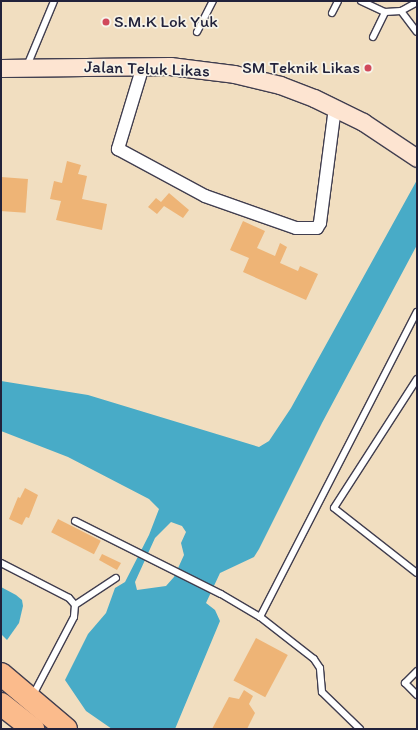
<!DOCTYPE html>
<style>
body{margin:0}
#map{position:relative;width:418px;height:730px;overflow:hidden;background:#f1dec0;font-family:Itim,sans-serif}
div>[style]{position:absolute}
.water>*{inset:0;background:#48abc7}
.building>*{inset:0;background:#eeb476;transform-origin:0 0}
.roads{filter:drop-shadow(1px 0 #413e4f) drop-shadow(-1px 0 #413e4f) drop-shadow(0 1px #413e4f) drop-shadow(0 -1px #413e4f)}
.lane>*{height:6px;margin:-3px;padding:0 3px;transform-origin:3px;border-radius:3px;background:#fff}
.street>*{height:12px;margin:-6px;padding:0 6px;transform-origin:6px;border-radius:6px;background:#fff}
.secondary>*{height:17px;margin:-8.5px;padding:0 8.5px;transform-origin:8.5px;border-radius:8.5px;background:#fde4d1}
.highway>*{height:22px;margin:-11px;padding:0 11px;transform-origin:11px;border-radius:11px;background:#fbbb8c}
.dots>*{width:11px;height:11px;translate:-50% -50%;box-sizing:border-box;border:2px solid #f7f3e8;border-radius:50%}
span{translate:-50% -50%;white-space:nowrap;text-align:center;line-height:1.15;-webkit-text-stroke:3.5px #f7f3e8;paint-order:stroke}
.poi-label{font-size:17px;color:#22223b}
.left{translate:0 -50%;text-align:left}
.right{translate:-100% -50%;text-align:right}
.street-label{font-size:17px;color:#22223b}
.frame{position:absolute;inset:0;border:2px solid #22223b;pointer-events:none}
</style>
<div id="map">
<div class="water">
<i style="clip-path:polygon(evenodd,417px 180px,417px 245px,322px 423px,259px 549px,254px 557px,220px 573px,206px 603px,215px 610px,220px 621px,175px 729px,112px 729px,86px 711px,65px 680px,88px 634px,106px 613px,115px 588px,125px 582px,149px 535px,159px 509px,149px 499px,68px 457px,1px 431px,1px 381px,88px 395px,259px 447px,269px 441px,291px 408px,417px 180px,171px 522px,182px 526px,186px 532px,181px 543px,184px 555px,174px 577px,166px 586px,137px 590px,135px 582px,155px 538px,171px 522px)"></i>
<i style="clip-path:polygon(1px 587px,16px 595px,22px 600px,23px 606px,19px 623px,7px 640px,1px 634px)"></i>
</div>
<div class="building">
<i style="clip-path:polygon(67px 161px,81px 165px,78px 174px,87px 176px,82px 199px,107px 204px,102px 230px,56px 220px,61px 201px,50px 199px,54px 181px,62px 183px)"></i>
<i style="left:1px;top:177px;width:27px;height:34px;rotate:4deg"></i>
<i style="clip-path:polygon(169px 193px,189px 210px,183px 218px,164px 206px,157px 214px,148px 207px,156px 198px,161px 202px)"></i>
<i style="clip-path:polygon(243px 221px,265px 231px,257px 248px,275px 256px,280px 243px,287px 247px,280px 263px,298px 271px,300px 266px,318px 274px,306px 300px,243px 272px,249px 258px,230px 250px)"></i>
<i style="clip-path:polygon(25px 488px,38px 495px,29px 518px,26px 517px,22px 525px,9px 519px,18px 497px,20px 498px)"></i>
<i style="left:58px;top:519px;width:48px;height:15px;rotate:27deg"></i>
<i style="clip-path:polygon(102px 554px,121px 563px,117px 570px,99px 560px)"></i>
<i style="left:256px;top:638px;width:36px;height:48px;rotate:28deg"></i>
<i style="clip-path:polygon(244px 690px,253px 696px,249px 704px,255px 713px,247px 729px,212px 729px,229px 697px,239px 699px)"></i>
</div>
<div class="roads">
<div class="lane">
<i style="left:361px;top:1px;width:26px;rotate:25deg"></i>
<i style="left:385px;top:12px;width:16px;rotate:-4deg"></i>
<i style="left:401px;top:11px;width:18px;rotate:-29deg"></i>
<i style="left:401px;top:11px;width:26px;rotate:53deg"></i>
<i style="left:332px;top:13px;width:13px;rotate:-63deg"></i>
<i style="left:197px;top:32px;width:35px;rotate:-63deg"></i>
<i style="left:373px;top:37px;width:28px;rotate:-64deg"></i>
<i style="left:27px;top:66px;width:70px;rotate:-67.4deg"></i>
<i style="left:417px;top:379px;width:153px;rotate:122.8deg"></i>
<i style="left:334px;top:508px;width:105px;rotate:38.1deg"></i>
<i style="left:75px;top:521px;width:163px;rotate:26.6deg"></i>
<i style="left:221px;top:594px;width:45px;rotate:30.5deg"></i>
<i style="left:1px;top:563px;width:76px;rotate:27.2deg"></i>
<i style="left:69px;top:598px;width:9px;rotate:49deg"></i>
<i style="left:75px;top:605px;width:12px;rotate:95deg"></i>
<i style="left:74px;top:617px;width:88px;rotate:117.7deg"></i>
<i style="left:75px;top:605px;width:49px;rotate:-33.4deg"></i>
<i style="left:417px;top:671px;width:17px;rotate:135deg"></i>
<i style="left:405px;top:683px;width:17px;rotate:45deg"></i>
<i style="left:360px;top:729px;width:53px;rotate:-135.8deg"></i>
<i style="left:322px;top:692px;width:24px;rotate:-95deg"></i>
<i style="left:320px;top:668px;width:11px;rotate:-124deg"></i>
<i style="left:314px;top:659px;width:68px;rotate:-142.1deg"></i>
<i style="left:260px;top:617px;width:343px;rotate:-62.8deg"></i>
</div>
<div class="street">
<i style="left:143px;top:66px;width:87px;rotate:106.8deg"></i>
<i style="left:118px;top:149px;width:99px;rotate:28.4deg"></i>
<i style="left:205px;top:196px;width:96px;rotate:19.4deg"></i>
<i style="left:296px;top:228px;width:21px"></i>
<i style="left:317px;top:228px;width:6px;rotate:-59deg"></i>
<i style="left:320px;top:223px;width:116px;rotate:-82.6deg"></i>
</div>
<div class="secondary">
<i style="left:1px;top:68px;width:169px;rotate:-0.7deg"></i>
<i style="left:170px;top:66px;width:64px;rotate:7.1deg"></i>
<i style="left:234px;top:74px;width:47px;rotate:13.4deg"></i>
<i style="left:280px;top:85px;width:36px;rotate:21deg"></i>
<i style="left:314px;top:98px;width:55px;rotate:26.1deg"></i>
<i style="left:363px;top:122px;width:65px;rotate:33.7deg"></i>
</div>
<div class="highway">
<i style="left:1px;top:674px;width:85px;rotate:40.2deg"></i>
<i style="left:1px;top:704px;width:41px;rotate:38deg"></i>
</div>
</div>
<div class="dots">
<i style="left:106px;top:22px;background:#d1495b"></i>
<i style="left:368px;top:68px;background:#d1495b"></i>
</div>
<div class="poi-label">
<span class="left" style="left:114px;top:22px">S.M.K Lok Yuk</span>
<span class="right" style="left:360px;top:68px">SM Teknik Likas</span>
</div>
<div class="street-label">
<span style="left:147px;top:69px;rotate:2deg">Jalan Teluk Likas</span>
</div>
<div class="frame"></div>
</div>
